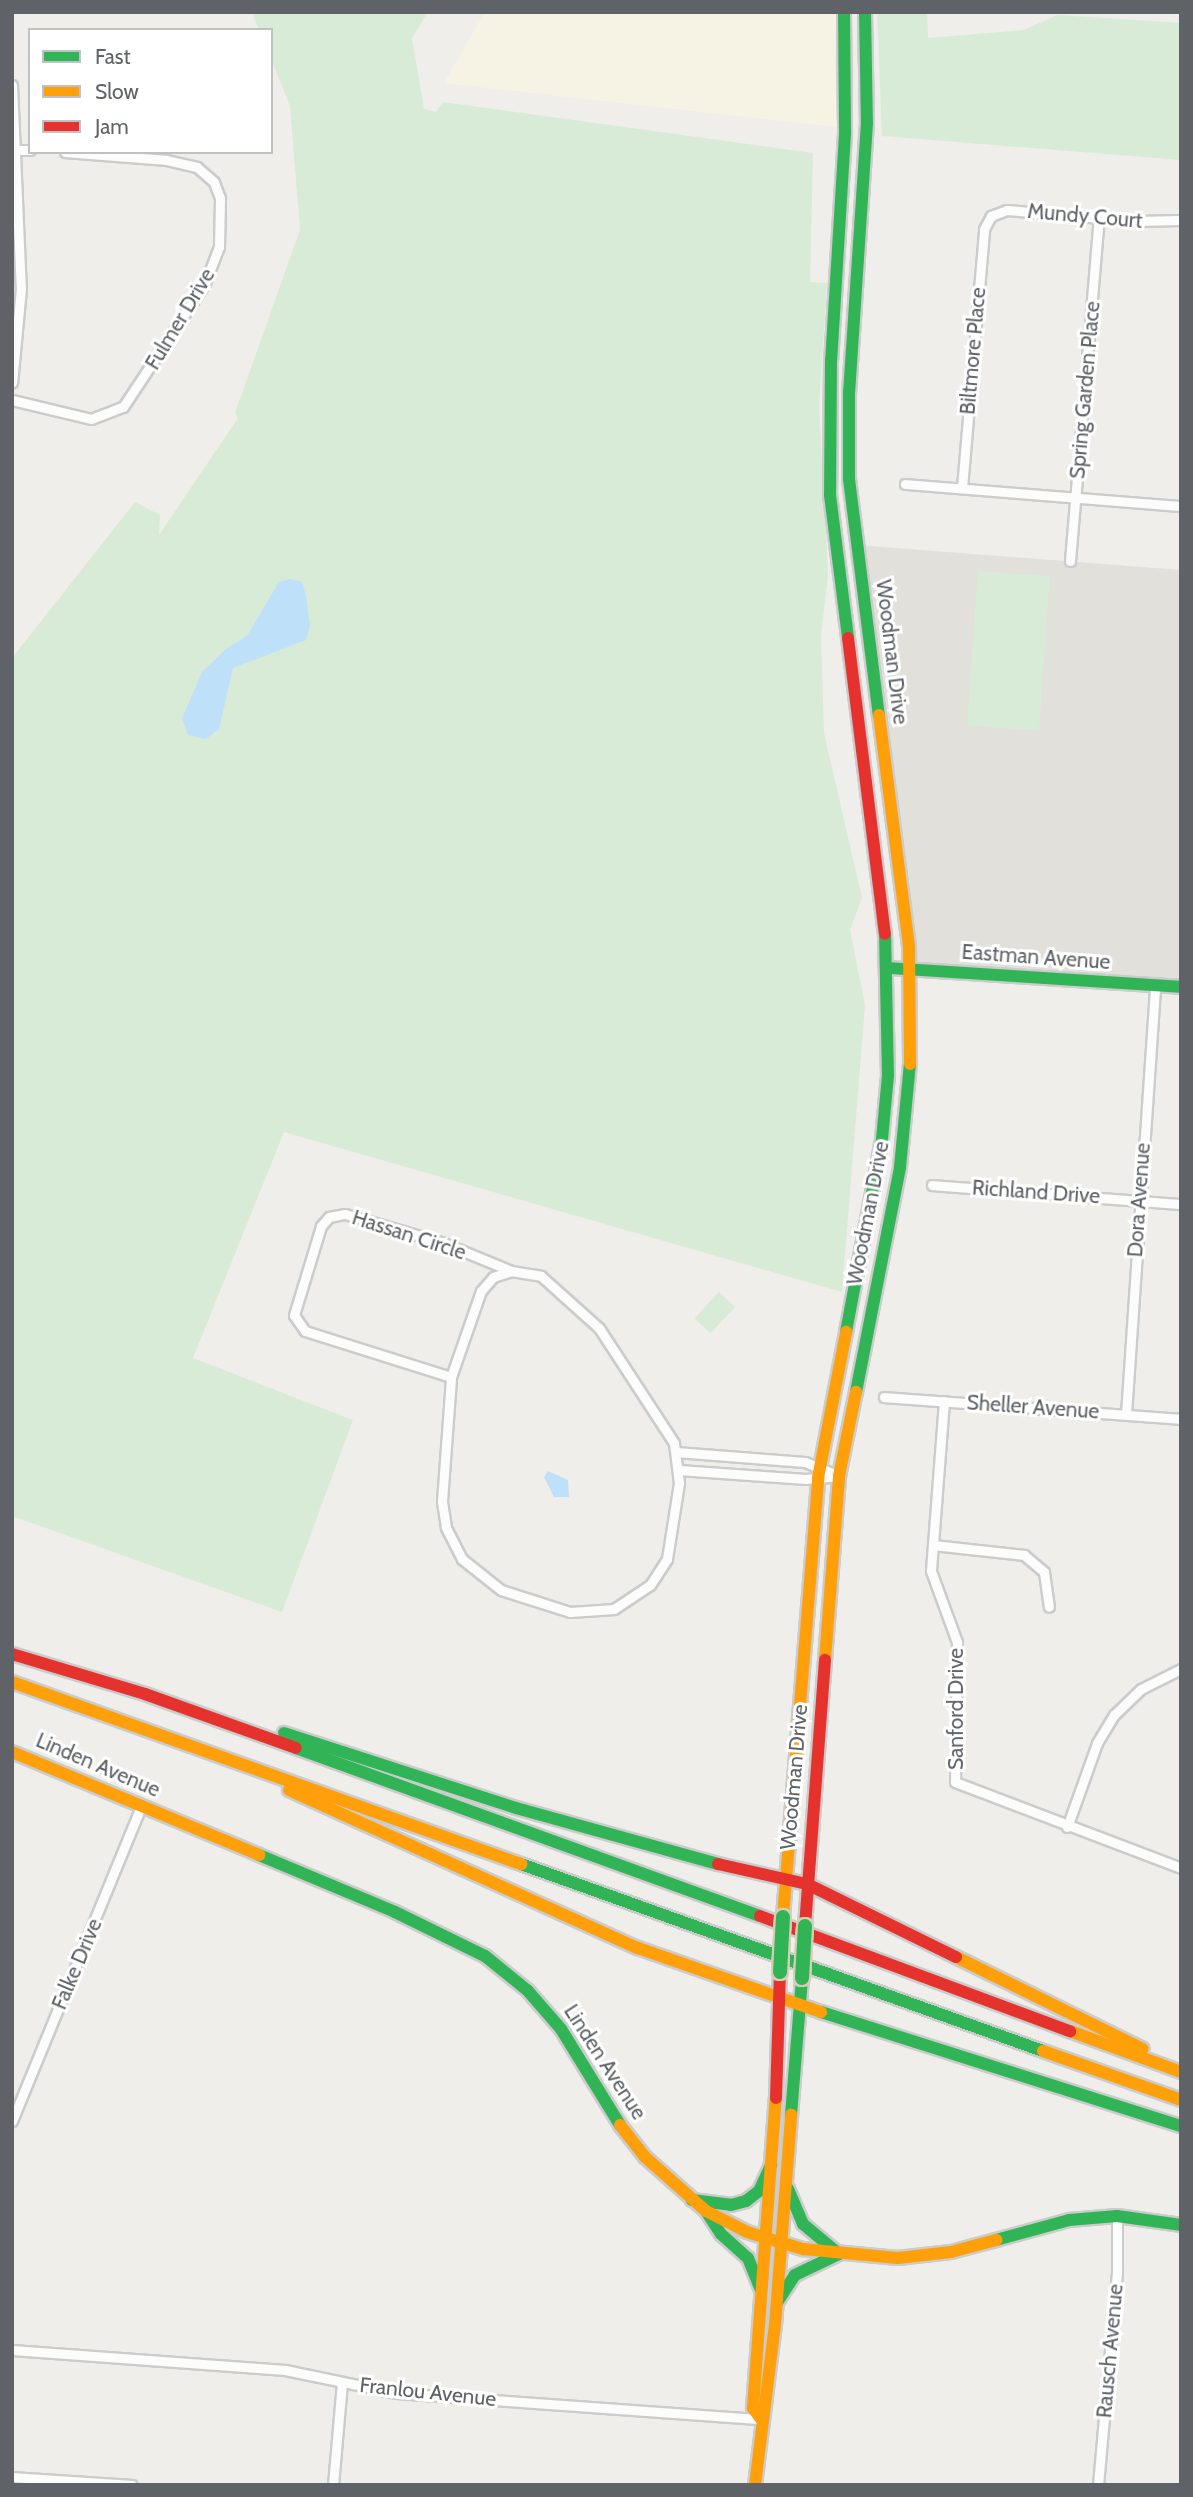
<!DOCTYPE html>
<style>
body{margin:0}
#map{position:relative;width:1193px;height:2497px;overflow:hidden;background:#efeeea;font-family:Cabin,sans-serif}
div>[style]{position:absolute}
.commercial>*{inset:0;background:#f7f3e4}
.education>*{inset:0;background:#e2e0da}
.green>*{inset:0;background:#d8ebd6;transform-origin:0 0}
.water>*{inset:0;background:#bfe0f9}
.roads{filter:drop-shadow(2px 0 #cbcccc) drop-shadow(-2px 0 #cbcccc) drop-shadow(0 2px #cbcccc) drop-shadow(0 -2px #cbcccc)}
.street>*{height:9px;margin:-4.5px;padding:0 4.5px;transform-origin:4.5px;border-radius:4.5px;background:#fdfcfc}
.fast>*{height:12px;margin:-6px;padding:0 6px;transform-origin:6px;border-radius:6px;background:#30b455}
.slow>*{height:12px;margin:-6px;padding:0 6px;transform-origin:6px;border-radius:6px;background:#ff9f0a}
.jam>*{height:12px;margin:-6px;padding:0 6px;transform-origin:6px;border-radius:6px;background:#e5322d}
.bridges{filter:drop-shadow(2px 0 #d7ceb8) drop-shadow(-2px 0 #d7ceb8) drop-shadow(0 2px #d7ceb8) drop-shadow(0 -2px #d7ceb8)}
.fast-bridge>*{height:14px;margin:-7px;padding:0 7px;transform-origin:7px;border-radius:7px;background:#30b455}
span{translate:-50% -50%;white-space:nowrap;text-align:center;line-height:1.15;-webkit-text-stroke:6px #fff;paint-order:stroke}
.street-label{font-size:21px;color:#5f6368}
.frame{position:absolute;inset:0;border:14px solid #5f6368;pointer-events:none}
.legend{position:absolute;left:28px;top:28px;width:245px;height:126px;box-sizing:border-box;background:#fff;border:2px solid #bfc1c3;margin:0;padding:9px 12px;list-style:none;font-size:21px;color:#5f6368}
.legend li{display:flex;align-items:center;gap:14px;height:35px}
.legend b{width:35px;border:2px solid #bfc1c3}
</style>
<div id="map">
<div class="commercial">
<i style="clip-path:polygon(485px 12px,843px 12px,845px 128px,444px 83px)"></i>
</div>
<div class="education">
<i style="clip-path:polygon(857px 545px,1181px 570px,1181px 987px,910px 968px)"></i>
</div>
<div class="green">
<i style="clip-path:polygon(252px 12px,428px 12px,412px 38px,424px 109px,436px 112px,443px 102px,813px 153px,810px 282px,827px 283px,819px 405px,828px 575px,821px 636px,824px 733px,862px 898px,850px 930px,865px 1005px,842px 1292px,284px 1132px,193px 1358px,353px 1420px,282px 1612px,12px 1516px,12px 658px,135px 502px,160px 515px,159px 535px,238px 418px,235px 413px,300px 230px,290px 106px,271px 59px,271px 30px,259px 30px)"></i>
<i style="clip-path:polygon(877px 12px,927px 12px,928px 38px,1024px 30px,1057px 15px,1181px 23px,1181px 160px,882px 136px)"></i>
<i style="left:978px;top:571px;width:72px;height:155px;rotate:4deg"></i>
<i style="left:719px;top:1292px;width:22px;height:36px;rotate:43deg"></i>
</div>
<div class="water">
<i style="clip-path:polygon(290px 579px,302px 582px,306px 596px,310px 626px,306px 640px,233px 668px,219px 729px,206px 739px,188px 735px,182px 718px,202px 672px,227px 648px,247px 636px,279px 582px)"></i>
<i style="clip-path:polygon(548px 1471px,568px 1480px,569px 1497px,554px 1497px,544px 1477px)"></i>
</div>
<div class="roads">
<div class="street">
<i style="left:12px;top:85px;width:203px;rotate:87.5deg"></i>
<i style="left:21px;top:288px;width:95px;rotate:95.4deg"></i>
<i style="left:15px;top:150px;width:15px"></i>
<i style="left:12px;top:400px;width:81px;rotate:13.5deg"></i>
<i style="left:91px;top:419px;width:34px;rotate:-21deg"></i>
<i style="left:123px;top:407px;width:149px;rotate:-56.5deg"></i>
<i style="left:205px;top:283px;width:39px;rotate:-69deg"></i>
<i style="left:219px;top:247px;width:49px;rotate:-88.8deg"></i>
<i style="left:220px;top:198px;width:17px;rotate:-111deg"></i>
<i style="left:214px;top:182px;width:23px;rotate:-139deg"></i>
<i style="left:197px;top:167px;width:32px;rotate:-167deg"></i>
<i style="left:166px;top:160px;width:101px;rotate:-175.5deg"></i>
<i style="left:905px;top:484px;width:277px;rotate:4.6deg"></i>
<i style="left:962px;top:488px;width:260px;rotate:-85.1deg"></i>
<i style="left:984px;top:229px;width:15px;rotate:-62deg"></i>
<i style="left:991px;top:216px;width:17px;rotate:-21deg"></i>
<i style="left:1007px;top:210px;width:128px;rotate:4.9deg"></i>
<i style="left:1135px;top:221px;width:46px;rotate:-1.2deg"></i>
<i style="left:1070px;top:561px;width:345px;rotate:-85.2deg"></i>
<i style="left:932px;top:1185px;width:250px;rotate:4.4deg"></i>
<i style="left:511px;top:1271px;width:30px;rotate:9deg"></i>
<i style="left:541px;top:1276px;width:78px;rotate:41.9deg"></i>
<i style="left:599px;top:1328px;width:137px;rotate:56.9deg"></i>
<i style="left:674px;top:1443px;width:40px;rotate:82.9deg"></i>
<i style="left:679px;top:1483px;width:77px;rotate:99deg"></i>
<i style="left:667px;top:1559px;width:31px;rotate:123deg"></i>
<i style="left:650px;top:1585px;width:43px;rotate:146.3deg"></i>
<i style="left:614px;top:1609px;width:44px;rotate:176.1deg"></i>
<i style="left:570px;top:1612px;width:72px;rotate:-162.3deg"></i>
<i style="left:501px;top:1590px;width:50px;rotate:-141.5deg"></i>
<i style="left:462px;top:1559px;width:36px;rotate:-117deg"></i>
<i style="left:446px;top:1527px;width:26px;rotate:-99deg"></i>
<i style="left:442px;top:1501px;width:124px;rotate:-85.8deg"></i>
<i style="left:451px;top:1377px;width:91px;rotate:-70.8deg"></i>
<i style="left:481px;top:1291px;width:18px;rotate:-49deg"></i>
<i style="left:493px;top:1277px;width:19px;rotate:-18deg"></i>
<i style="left:451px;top:1377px;width:153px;rotate:-162.5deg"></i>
<i style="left:305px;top:1331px;width:19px;rotate:-125deg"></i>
<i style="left:294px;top:1315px;width:93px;rotate:-73.1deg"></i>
<i style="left:321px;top:1226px;width:12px;rotate:-48deg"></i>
<i style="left:329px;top:1217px;width:16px;rotate:-11deg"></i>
<i style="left:345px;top:1214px;width:100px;rotate:16.3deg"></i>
<i style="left:441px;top:1242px;width:74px;rotate:22.4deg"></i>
<i style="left:884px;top:1397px;width:298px;rotate:4.2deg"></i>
<i style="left:944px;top:1401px;width:170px;rotate:94.4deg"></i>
<i style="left:931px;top:1571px;width:76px;rotate:69.9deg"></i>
<i style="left:957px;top:1642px;width:140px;rotate:90.8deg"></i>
<i style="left:955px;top:1782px;width:242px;rotate:20.8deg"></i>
<i style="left:1126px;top:1414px;width:430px;rotate:-86.1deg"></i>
<i style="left:676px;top:1452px;width:129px;rotate:4.4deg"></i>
<i style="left:805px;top:1462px;width:37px;rotate:22deg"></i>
<i style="left:679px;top:1470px;width:127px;rotate:4.1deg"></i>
<i style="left:806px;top:1479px;width:32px;rotate:-5deg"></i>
<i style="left:933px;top:1545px;width:92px;rotate:6.3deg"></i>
<i style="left:1024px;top:1555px;width:26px;rotate:40deg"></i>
<i style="left:1044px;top:1572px;width:35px;rotate:82deg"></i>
<i style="left:1067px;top:1827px;width:89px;rotate:-70.3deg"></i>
<i style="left:1097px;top:1743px;width:33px;rotate:-59deg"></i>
<i style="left:1114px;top:1715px;width:37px;rotate:-44deg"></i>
<i style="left:1141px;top:1689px;width:45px;rotate:-26.6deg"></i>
<i style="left:12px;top:2121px;width:340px;rotate:-67.7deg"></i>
<i style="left:12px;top:2350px;width:274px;rotate:4.2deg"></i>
<i style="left:285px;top:2370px;width:113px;rotate:11.7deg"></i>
<i style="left:396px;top:2393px;width:366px;rotate:4.1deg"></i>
<i style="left:12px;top:2477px;width:120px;rotate:3.8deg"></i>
<i style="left:333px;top:2485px;width:103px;rotate:-85deg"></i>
<i style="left:1098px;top:2485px;width:215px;rotate:-84.9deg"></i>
<i style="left:1117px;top:2271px;width:55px;rotate:-90deg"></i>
</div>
<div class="fast">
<i style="left:844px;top:12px;width:122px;rotate:89.5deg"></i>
<i style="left:845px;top:134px;width:226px;rotate:93.5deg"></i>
<i style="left:831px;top:360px;width:135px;rotate:90.4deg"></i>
<i style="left:830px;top:495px;width:144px;rotate:82.8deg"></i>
<i style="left:865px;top:12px;width:111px;rotate:89deg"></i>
<i style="left:867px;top:123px;width:270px;rotate:93.8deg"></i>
<i style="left:849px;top:392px;width:87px;rotate:90deg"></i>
<i style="left:849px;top:479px;width:238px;rotate:82.8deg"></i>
<i style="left:889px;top:968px;width:293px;rotate:3.7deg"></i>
<i style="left:846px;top:1332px;width:196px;rotate:-79.4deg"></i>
<i style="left:882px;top:1139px;width:63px;rotate:-84.6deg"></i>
<i style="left:888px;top:1076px;width:142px;rotate:-91.2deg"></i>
<i style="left:856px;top:1392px;width:229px;rotate:-78.9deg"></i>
<i style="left:900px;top:1167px;width:103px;rotate:-84.5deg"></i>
<i style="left:284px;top:1733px;width:244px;rotate:17.9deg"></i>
<i style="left:516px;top:1808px;width:210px;rotate:15.5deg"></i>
<i style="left:296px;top:1748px;width:493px;rotate:19.9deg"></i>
<i style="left:259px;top:1855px;width:147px;rotate:22.7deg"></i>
<i style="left:395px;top:1912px;width:100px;rotate:26.1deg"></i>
<i style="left:485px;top:1956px;width:55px;rotate:39.1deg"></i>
<i style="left:528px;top:1991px;width:50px;rotate:49deg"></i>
<i style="left:561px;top:2029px;width:113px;rotate:58.4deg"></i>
<i style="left:521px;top:1864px;width:554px;rotate:19.71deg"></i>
<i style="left:821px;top:2012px;width:378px;rotate:17.6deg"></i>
<i style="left:791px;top:2115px;width:137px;rotate:-85.4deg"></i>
<i style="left:692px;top:2200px;width:39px;rotate:7deg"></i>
<i style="left:731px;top:2205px;width:16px;rotate:-15deg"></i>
<i style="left:746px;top:2201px;width:16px;rotate:-38deg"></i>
<i style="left:759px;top:2191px;width:29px;rotate:-65deg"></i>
<i style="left:706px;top:2211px;width:27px;rotate:57deg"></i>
<i style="left:721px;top:2234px;width:36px;rotate:42deg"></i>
<i style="left:748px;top:2258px;width:32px;rotate:68deg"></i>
<i style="left:996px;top:2240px;width:76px;rotate:-15.3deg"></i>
<i style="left:1069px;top:2220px;width:48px;rotate:-4.8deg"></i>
<i style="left:1117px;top:2216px;width:65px;rotate:8deg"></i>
<i style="left:778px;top:2301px;width:31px;rotate:-57deg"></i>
<i style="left:795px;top:2275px;width:49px;rotate:-25.5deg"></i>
<i style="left:839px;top:2254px;width:47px;rotate:-140.2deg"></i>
<i style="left:803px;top:2224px;width:38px;rotate:-113deg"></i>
</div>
<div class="slow">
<i style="left:879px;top:715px;width:233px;rotate:82.6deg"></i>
<i style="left:909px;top:946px;width:118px;rotate:89.5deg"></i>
<i style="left:825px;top:1660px;width:185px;rotate:-85.6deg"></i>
<i style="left:839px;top:1476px;width:86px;rotate:-78.6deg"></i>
<i style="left:12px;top:1682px;width:541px;rotate:19.68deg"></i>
<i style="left:12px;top:1752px;width:268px;rotate:22.6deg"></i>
<i style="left:289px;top:1790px;width:383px;rotate:24.4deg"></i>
<i style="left:638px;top:1948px;width:194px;rotate:19.3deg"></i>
<i style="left:783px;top:1917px;width:440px;rotate:-85.4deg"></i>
<i style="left:818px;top:1478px;width:149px;rotate:-79.1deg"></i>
<i style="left:956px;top:1957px;width:208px;rotate:26.2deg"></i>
<i style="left:1070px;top:2031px;width:118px;rotate:20.3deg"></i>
<i style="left:1043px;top:2051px;width:146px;rotate:19.5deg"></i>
<i style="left:620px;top:2125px;width:41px;rotate:52deg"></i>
<i style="left:645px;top:2157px;width:81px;rotate:41.5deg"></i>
<i style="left:706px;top:2211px;width:46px;rotate:27.1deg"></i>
<i style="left:747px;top:2232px;width:59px;rotate:16.9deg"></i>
<i style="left:803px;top:2249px;width:95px;rotate:5.4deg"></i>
<i style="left:898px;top:2258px;width:53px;rotate:-6.5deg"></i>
<i style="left:951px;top:2252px;width:47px;rotate:-14.9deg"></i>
<i style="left:761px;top:2419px;width:14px;rotate:-126deg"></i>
<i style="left:753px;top:2408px;width:311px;rotate:-85.8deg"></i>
<i style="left:755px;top:2485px;width:161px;rotate:-82.9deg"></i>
<i style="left:775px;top:2325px;width:211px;rotate:-85.6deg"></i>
</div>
<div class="jam">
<i style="left:848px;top:638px;width:298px;rotate:82.9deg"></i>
<i style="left:12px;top:1654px;width:139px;rotate:16.7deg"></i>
<i style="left:145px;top:1694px;width:160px;rotate:19.7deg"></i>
<i style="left:718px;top:1864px;width:91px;rotate:12.7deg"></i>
<i style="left:807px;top:1884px;width:166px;rotate:26.1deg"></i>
<i style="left:760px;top:1916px;width:331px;rotate:20.4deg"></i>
<i style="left:805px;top:1926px;width:267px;rotate:-85.7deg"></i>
<i style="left:776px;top:2098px;width:126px;rotate:-88.2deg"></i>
</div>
</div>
<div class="bridges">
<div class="fast-bridge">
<i style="left:780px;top:1972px;width:55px;rotate:-86.9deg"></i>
<i style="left:802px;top:1978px;width:52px;rotate:-86.7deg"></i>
</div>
</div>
<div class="street-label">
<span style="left:1085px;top:216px;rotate:5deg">Mundy Court</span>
<span style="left:180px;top:319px;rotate:-59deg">Fulmer Drive</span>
<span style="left:973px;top:351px;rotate:-85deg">Biltmore Place</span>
<span style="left:1085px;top:390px;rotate:-85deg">Spring Garden Place</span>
<span style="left:892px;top:652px;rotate:83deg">Woodman Drive</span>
<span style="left:1036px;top:957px;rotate:4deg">Eastman Avenue</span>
<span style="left:1036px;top:1192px;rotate:4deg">Richland Drive</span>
<span style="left:1139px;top:1200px;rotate:-86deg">Dora Avenue</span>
<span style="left:868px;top:1213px;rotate:-79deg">Woodman Drive</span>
<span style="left:409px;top:1235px;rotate:18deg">Hassan Circle</span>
<span style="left:1033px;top:1407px;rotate:4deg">Sheller Avenue</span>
<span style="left:956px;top:1709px;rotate:-90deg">Sanford Drive</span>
<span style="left:98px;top:1765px;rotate:23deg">Linden Avenue</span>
<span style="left:794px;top:1777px;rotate:-85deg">Woodman Drive</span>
<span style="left:77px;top:1964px;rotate:-67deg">Falke Drive</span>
<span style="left:605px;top:2062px;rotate:57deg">Linden Avenue</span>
<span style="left:1110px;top:2351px;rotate:-85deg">Rausch Avenue</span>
<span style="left:428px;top:2392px;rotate:6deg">Franlou Avenue</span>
</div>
<div class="frame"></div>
<ul class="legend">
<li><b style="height:9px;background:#30b455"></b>Fast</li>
<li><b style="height:9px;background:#ff9f0a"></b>Slow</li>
<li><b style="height:9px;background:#e5322d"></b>Jam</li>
</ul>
</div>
